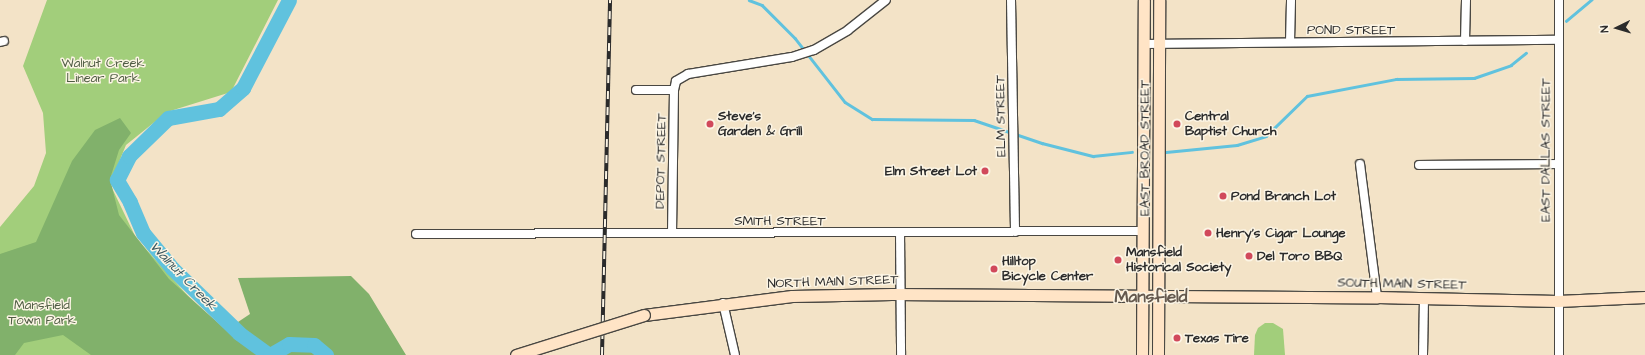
<!DOCTYPE html>
<style>
body{margin:0}
#map{position:relative;width:1645px;height:355px;overflow:hidden;background:#f3e3c7;font-family:"Architects Daughter",sans-serif}
div>[style]{position:absolute}
.green>*{inset:0;background:#a2ce7b}
.forest>*{inset:0;background:#81b16b}
.stream>*{height:2.5px;margin:-1.25px;padding:0 1.25px;transform-origin:1.25px;border-radius:1.25px;background:#60c2de}
.river>*{height:15px;margin:-7.5px;padding:0 7.5px;transform-origin:7.5px;border-radius:7.5px;background:#60c2de}
.roads{filter:drop-shadow(1px 0 #494742) drop-shadow(-1px 0 #494742) drop-shadow(0 1px #494742) drop-shadow(0 -1px #494742)}
.street>*{height:8px;margin:-4px;padding:0 4px;transform-origin:4px;border-radius:4px;background:#fff}
.secondary>*{height:11px;margin:-5.5px;padding:0 5.5px;transform-origin:5.5px;border-radius:5.5px;background:#ffe4c6}
.rail>*{height:4px;margin-top:-2px;transform-origin:0;background:repeating-linear-gradient(90deg,#fcf5e5 0 8px,#2b2b2b 0 16px);box-sizing:border-box;border-block:1px solid #2b2b2b}
.bridges{filter:drop-shadow(1px 0 #494742) drop-shadow(-1px 0 #494742) drop-shadow(0 1px #494742) drop-shadow(0 -1px #494742)}
.secondary-bridge>*{height:11px;margin:-5.5px;padding:0 5.5px;transform-origin:5.5px;border-radius:5.5px;background:#ffe4c6}
.dots>*{width:11px;height:11px;translate:-50% -50%;box-sizing:border-box;border:2px solid #fcf5e5;border-radius:50%}
span{translate:-50% -50%;white-space:nowrap;text-align:center;line-height:1.15;-webkit-text-stroke:3px #fcf5e5;paint-order:stroke}
.street-label{font-size:13px;color:#2b2b2b}
.park-label{font-size:13px;color:#4f5c43}
.poi-label{font-size:13px;color:#2b2b2b;font-weight:700}
.left{translate:0 -50%;text-align:left}
.right{translate:-100% -50%;text-align:right}
.water-label{font-size:14px;color:#3b5861;font-style:italic}
.district-label{font-size:17px;color:#65594e;font-weight:700}
.north{position:absolute;left:1597px;top:8px;width:40px;height:40px;-webkit-text-stroke:3px #fcf5e5;paint-order:stroke;rotate:265deg;font-size:11px;font-weight:700;line-height:16px;text-align:center;color:#2b2b2b}
.north::after{content:'';display:block;margin:auto;width:14px;height:18px;background:#2b2b2b;clip-path:polygon(50% 0,100% 100%,50% 72%,0 100%)}
</style>
<div id="map">
<div class="green">
<i style="clip-path:polygon(47px 0,278px 0,231px 92px,167px 112px,126px 145px,110px 184px,136px 238px,241px 355px,0 355px,0 227px,34px 186px,46px 153px,43px 113px,23px 66px)"></i>
<i style="clip-path:polygon(1265px 323px,1273px 323px,1283px 329px,1285px 355px,1254px 355px,1255px 335px,1258px 328px)"></i>
</div>
<div class="forest">
<i style="clip-path:polygon(120px 118px,131px 133px,119px 150px,110px 179px,119px 215px,169px 279px,226px 330px,250px 314px,238px 278px,351px 276px,369px 294px,406px 355px,91px 355px,63px 335px,24px 343px,15px 355px,0 355px,0 254px,36px 242px,72px 161px,95px 130px)"></i>
</div>
<div class="stream">
<i style="left:749px;top:0;width:14px;rotate:21deg"></i>
<i style="left:762px;top:5px;width:47px;rotate:45deg"></i>
<i style="left:795px;top:38px;width:81px;rotate:52deg"></i>
<i style="left:845px;top:102px;width:32px;rotate:32deg"></i>
<i style="left:872px;top:119px;width:102px;rotate:0.6deg"></i>
<i style="left:974px;top:120px;width:72px;rotate:18.7deg"></i>
<i style="left:1042px;top:143px;width:53px;rotate:14.3deg"></i>
<i style="left:1093px;top:156px;width:39px;rotate:-6deg"></i>
<i style="left:1566px;top:21px;width:33px;rotate:-40deg"></i>
<i style="left:1166px;top:152px;width:71px;rotate:-5.6deg"></i>
<i style="left:1237px;top:145px;width:30px;rotate:-17deg"></i>
<i style="left:1266px;top:136px;width:57px;rotate:-44.3deg"></i>
<i style="left:1307px;top:96px;width:91px;rotate:-10.8deg"></i>
<i style="left:1396px;top:79px;width:78px;rotate:-0.7deg"></i>
<i style="left:1474px;top:78px;width:39px;rotate:-19deg"></i>
<i style="left:1511px;top:65px;width:19px;rotate:-39deg"></i>
</div>
<div class="river">
<i style="left:269px;top:355px;width:37px;rotate:-144deg"></i>
<i style="left:239px;top:333px;width:93px;rotate:-135.9deg"></i>
<i style="left:172px;top:268px;width:45px;rotate:-129.6deg"></i>
<i style="left:143px;top:233px;width:34px;rotate:-113deg"></i>
<i style="left:130px;top:202px;width:26px;rotate:-121deg"></i>
<i style="left:117px;top:180px;width:27px;rotate:-63deg"></i>
<i style="left:129px;top:156px;width:54px;rotate:-44.3deg"></i>
<i style="left:168px;top:118px;width:52px;rotate:-10deg"></i>
<i style="left:219px;top:109px;width:32px;rotate:-41deg"></i>
<i style="left:243px;top:88px;width:99px;rotate:-62.4deg"></i>
<i style="left:270px;top:355px;width:22px;rotate:-30deg"></i>
<i style="left:289px;top:344px;width:25px;rotate:2deg"></i>
<i style="left:314px;top:345px;width:16px;rotate:40deg"></i>
</div>
<div class="roads">
<div class="street">
<i style="left:1011px;top:0;width:232px;rotate:89deg"></i>
<i style="left:1559px;top:0;width:355px;rotate:90deg"></i>
<i style="left:1465px;top:41px;width:41px;rotate:-88.6deg"></i>
<i style="left:0;top:42px;width:4px;rotate:-14deg"></i>
<i style="left:1290px;top:42px;width:42px;rotate:-88.6deg"></i>
<i style="left:1144px;top:44px;width:415px;rotate:-0.6deg"></i>
<i style="left:636px;top:90px;width:38px"></i>
<i style="left:1360px;top:164px;width:134px;rotate:82.7deg"></i>
<i style="left:1419px;top:165px;width:139px;rotate:-0.4deg"></i>
<i style="left:900px;top:232px;width:123px;rotate:89.5deg"></i>
<i style="left:672px;top:233px;width:143px;rotate:-89.2deg"></i>
<i style="left:674px;top:90px;width:9px;rotate:-77deg"></i>
<i style="left:676px;top:81px;width:14px;rotate:-30deg"></i>
<i style="left:688px;top:74px;width:105px;rotate:-9.3deg"></i>
<i style="left:792px;top:57px;width:23px;rotate:-18deg"></i>
<i style="left:814px;top:50px;width:39px;rotate:-30deg"></i>
<i style="left:848px;top:30px;width:48px;rotate:-38.3deg"></i>
<i style="left:416px;top:234px;width:727px;rotate:-0.24deg"></i>
<i style="left:723px;top:303px;width:53px;rotate:77deg"></i>
<i style="left:1423px;top:355px;width:57px;rotate:-89deg"></i>
</div>
<div class="secondary">
<i style="left:644px;top:315px;width:149px;rotate:-7.3deg"></i>
<i style="left:792px;top:296px;width:100px;rotate:-1.1deg"></i>
<i style="left:892px;top:294px;width:485px;rotate:0.4deg"></i>
<i style="left:1377px;top:297px;width:181px;rotate:1.3deg"></i>
<i style="left:1558px;top:301px;width:87px;rotate:-2.6deg"></i>
<i style="left:1142px;top:355px;width:355px;rotate:-89.7deg"></i>
<i style="left:1158px;top:355px;width:355px;rotate:-89.8deg"></i>
</div>
</div>
<div class="rail">
<i style="left:602px;top:355px;width:355px;rotate:-88.7deg"></i>
</div>
<div class="bridges">
<div class="secondary-bridge">
<i style="left:516px;top:355px;width:134px;rotate:-17.4deg"></i>
</div>
</div>
<div class="dots">
<i style="left:710px;top:124px;background:#d1495b"></i>
<i style="left:1177px;top:124px;background:#d1495b"></i>
<i style="left:985px;top:171px;background:#d1495b"></i>
<i style="left:1223px;top:196px;background:#d1495b"></i>
<i style="left:1208px;top:233px;background:#d1495b"></i>
<i style="left:1249px;top:256px;background:#d1495b"></i>
<i style="left:1118px;top:260px;background:#d1495b"></i>
<i style="left:994px;top:269px;background:#d1495b"></i>
<i style="left:1177px;top:338px;background:#d1495b"></i>
</div>
<div class="street-label">
<span style="left:1351px;top:30px">POND STREET</span>
<span style="left:1001px;top:116px;rotate:-91deg">ELM STREET</span>
<span style="left:1145px;top:148px;rotate:-90deg">EAST BROAD STREET</span>
<span style="left:1546px;top:150px;rotate:-90deg">EAST DALLAS STREET</span>
<span style="left:661px;top:161px;rotate:-89deg">DEPOT STREET</span>
<span style="left:780px;top:221px">SMITH STREET</span>
<span style="left:833px;top:282px;rotate:-2deg">NORTH MAIN STREET</span>
<span style="left:1402px;top:284px;rotate:1deg">SOUTH MAIN STREET</span>
</div>
<div class="park-label">
<span style="left:103px;top:71px">Walnut Creek<br>Linear Park</span>
<span style="left:42px;top:313px">Mansfield<br>Town Park</span>
</div>
<div class="poi-label">
<span class="left" style="left:718px;top:124px">Steve's<br>Garden &amp; Grill</span>
<span class="left" style="left:1185px;top:124px">Central<br>Baptist Church</span>
<span class="right" style="left:977px;top:171px">Elm Street Lot</span>
<span class="left" style="left:1231px;top:196px">Pond Branch Lot</span>
<span class="left" style="left:1216px;top:233px">Henry's Cigar Lounge</span>
<span class="left" style="left:1126px;top:260px">Mansfield<br>Historical Society</span>
<span class="left" style="left:1257px;top:256px">Del Toro BBQ</span>
<span class="left" style="left:1002px;top:269px">Hilltop<br>Bicycle Center</span>
<span class="left" style="left:1185px;top:338px">Texas Tire</span>
</div>
<div class="water-label">
<span style="left:183px;top:276px;rotate:46deg">Walnut Creek</span>
</div>
<div class="district-label">
<span style="left:1151px;top:298px">Mansfield</span>
</div>
<div class="north">N</div>
</div>
